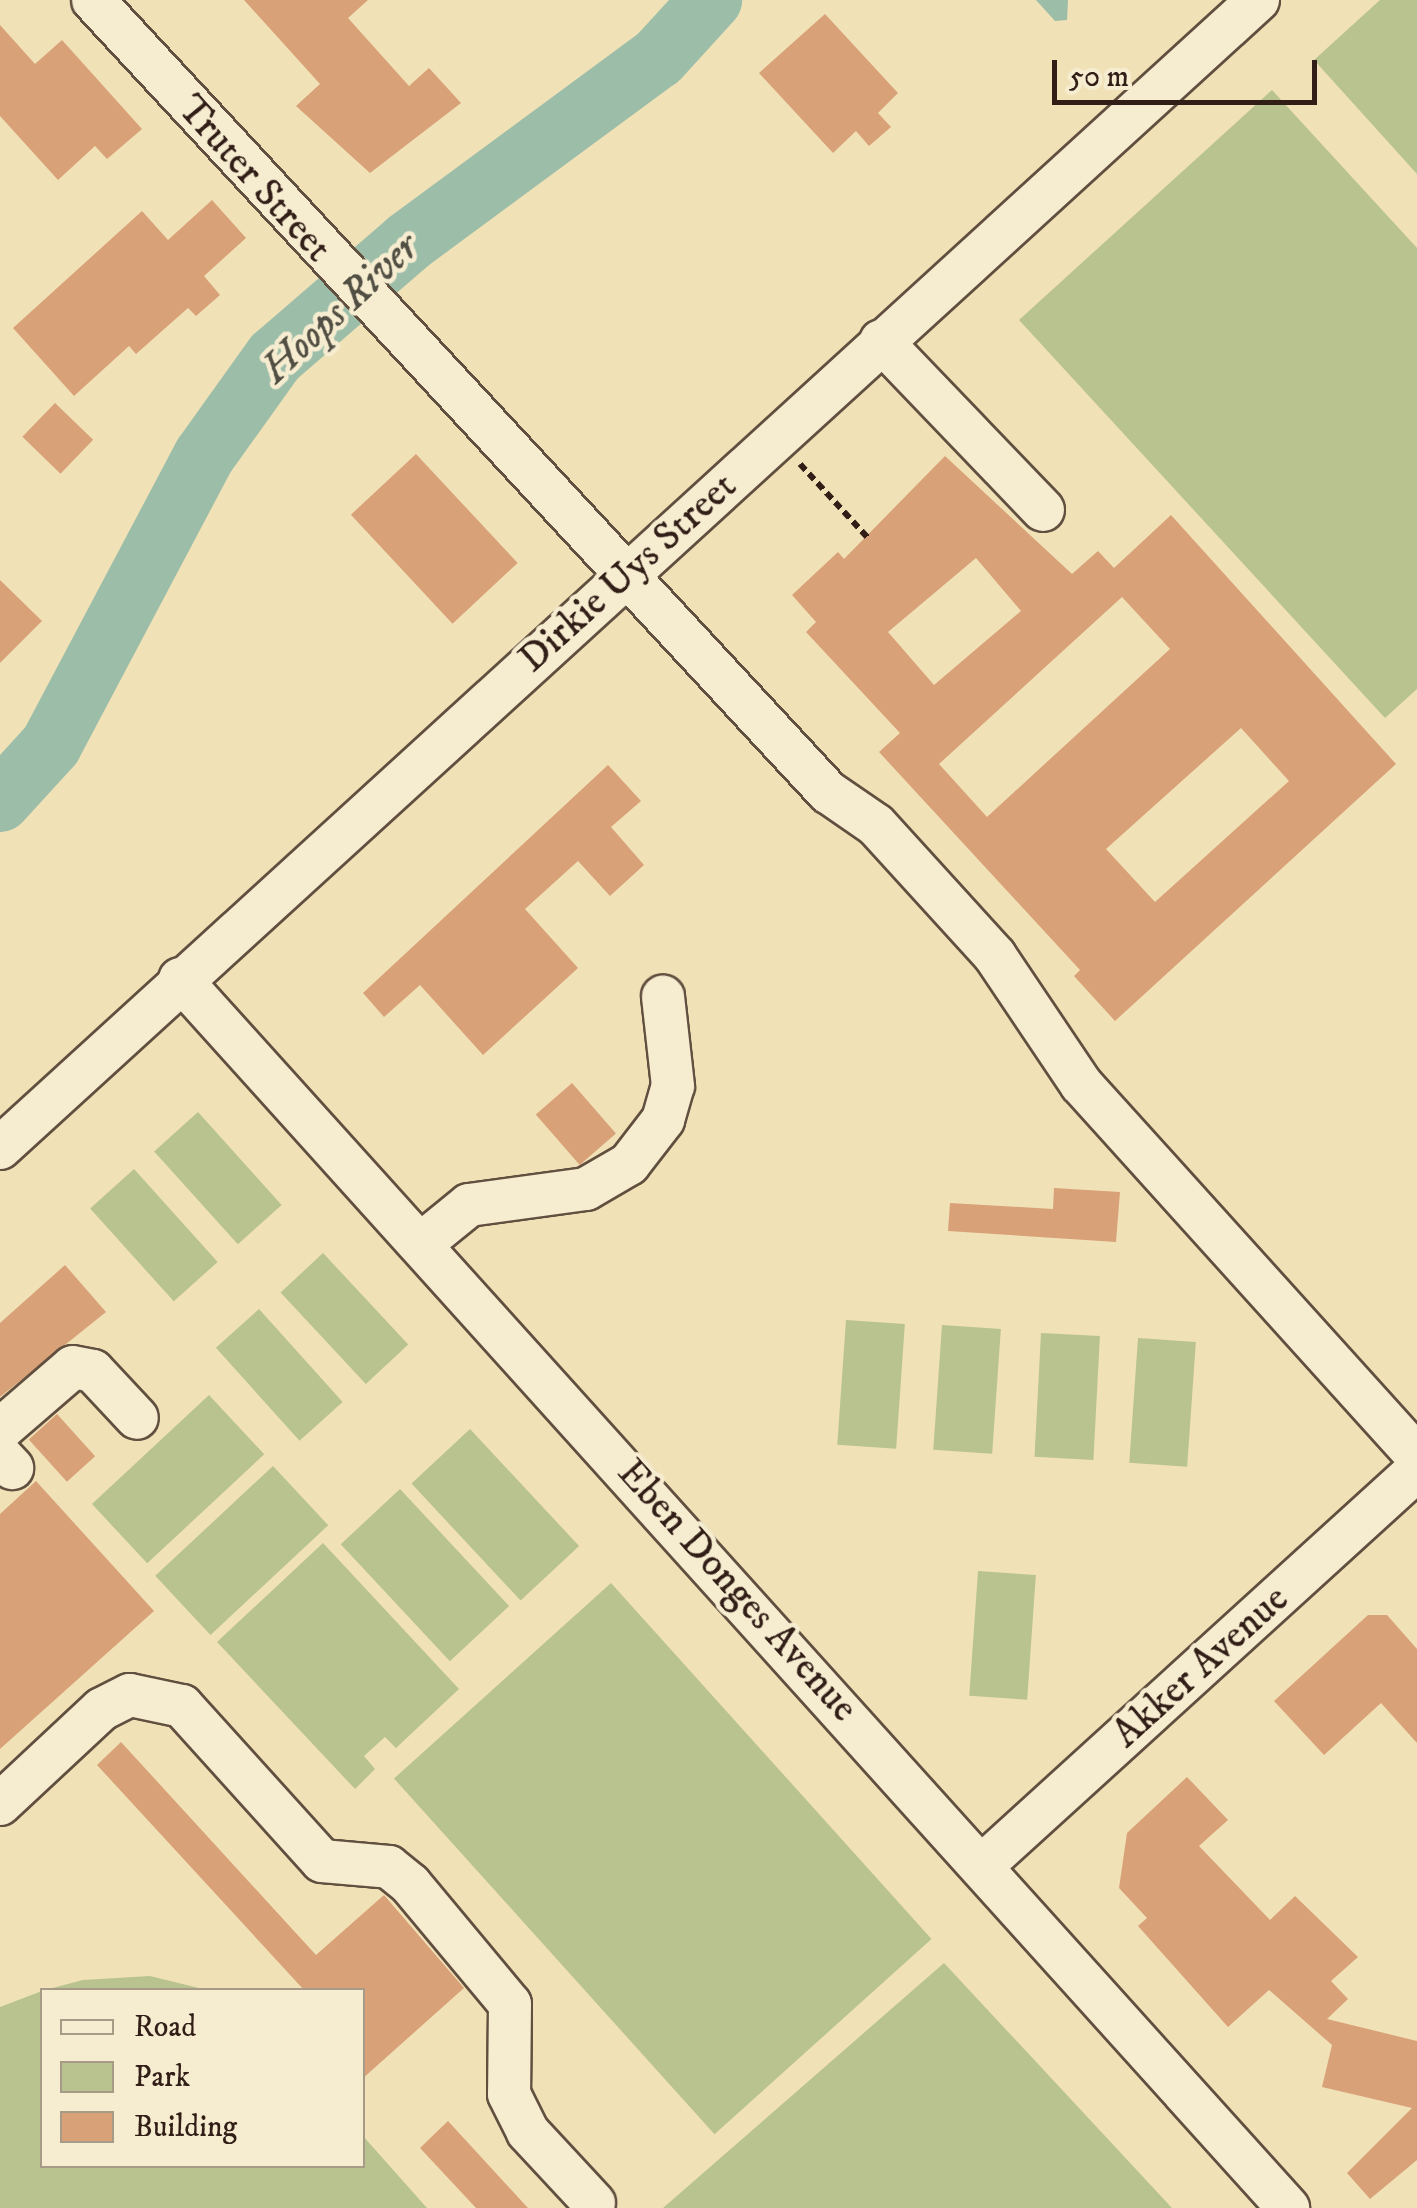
<!DOCTYPE html>
<style>
body{margin:0}
#map{position:relative;width:1417px;height:2208px;overflow:hidden;background:#f1e1b7;font-family:"IM FELL DW Pica",serif}
div>[style]{position:absolute}
.green>*{inset:0;background:#b8c390;transform-origin:0 0}
.water>*{inset:0;background:#9cbea9}
.river>*{height:62px;margin:-31px;padding:0 31px;transform-origin:31px;border-radius:31px;background:#9cbea9}
.building>*{inset:0;background:#d9a178;transform-origin:0 0}
.path>*{height:6px;margin-top:-3px;transform-origin:0;background:repeating-linear-gradient(90deg,#311e17 0 8px,transparent 0 13px)}
.roads{filter:drop-shadow(2px 0 #614f3f) drop-shadow(-2px 0 #614f3f) drop-shadow(0 2px #614f3f) drop-shadow(0 -2px #614f3f)}
.minor>*{height:42px;margin:-21px;padding:0 21px;transform-origin:21px;border-radius:21px;background:#f6ecd0}
span{translate:-50% -50%;white-space:nowrap;text-align:center;line-height:1.15;-webkit-text-stroke:9px #f6ecd0;paint-order:stroke}
.street-label{font-size:40px;color:#311e17}
.water-label{font-size:42px;color:#514e43;font-style:italic}
.legend{position:absolute;left:40px;top:1988px;width:325px;height:180px;box-sizing:border-box;background:#f6ecd0;border:2px solid #a79a86;margin:0;padding:12px 18px;list-style:none;font-size:30px;color:#311e17}
.legend li{display:flex;align-items:center;gap:20px;height:50px}
.legend b{width:50px;border:2px solid #a79a86}
.scale{position:absolute;left:1052px;top:60px;width:265px;height:45px;box-sizing:border-box;border:5px solid #311e17;border-top:0;padding-left:12px;font-size:30px;line-height:35px;white-space:nowrap;color:#311e17;-webkit-text-stroke:8px #f6ecd0;paint-order:stroke}
</style>
<div id="map">
<div class="green">
<i style="clip-path:polygon(1380px 0,1417px 0,1417px 174px,1314px 60px)"></i>
<i style="clip-path:polygon(1272px 90px,1417px 248px,1417px 689px,1385px 718px,1019px 320px)"></i>
<i style="left:198px;top:1112px;width:125px;height:59px;rotate:48deg"></i>
<i style="left:134px;top:1169px;width:125px;height:59px;rotate:48deg"></i>
<i style="left:323px;top:1253px;width:125px;height:58px;rotate:47deg"></i>
<i style="left:259px;top:1309px;width:125px;height:58px;rotate:48deg"></i>
<i style="left:846px;top:1320px;width:59px;height:125px;rotate:4deg"></i>
<i style="left:942px;top:1325px;width:59px;height:125px;rotate:4deg"></i>
<i style="left:1041px;top:1333px;width:59px;height:124px;rotate:3deg"></i>
<i style="left:1138px;top:1338px;width:58px;height:125px;rotate:4deg"></i>
<i style="left:209px;top:1395px;width:81px;height:160px;rotate:47deg"></i>
<i style="left:470px;top:1429px;width:160px;height:80px;rotate:47deg"></i>
<i style="left:273px;top:1466px;width:81px;height:161px;rotate:47deg"></i>
<i style="left:400px;top:1489px;width:160px;height:81px;rotate:47deg"></i>
<i style="clip-path:polygon(323px 1543px,459px 1689px,396px 1748px,385px 1737px,364px 1756px,375px 1769px,355px 1789px,217px 1642px)"></i>
<i style="left:978px;top:1571px;width:58px;height:125px;rotate:4deg"></i>
<i style="left:611px;top:1583px;width:479px;height:292px;rotate:48deg"></i>
<i style="clip-path:polygon(944px 1963px,1172px 2208px,663px 2208px)"></i>
<i style="clip-path:polygon(150px 1976px,207px 1990px,45px 1990px,83px 1980px)"></i>
<i style="clip-path:polygon(42px 1991px,42px 2166px,362px 2166px,363px 2136px,427px 2208px,0 2208px,0 2007px)"></i>
</div>
<div class="water">
<i style="clip-path:polygon(1036px 0,1068px 0,1067px 20px,1055px 21px)"></i>
</div>
<div class="river">
<i style="left:0;top:801px;width:76px;rotate:-47.7deg"></i>
<i style="left:51px;top:745px;width:327px;rotate:-62.1deg"></i>
<i style="left:204px;top:456px;width:122px;rotate:-54.4deg"></i>
<i style="left:275px;top:357px;width:176px;rotate:-40.8deg"></i>
<i style="left:408px;top:242px;width:310px;rotate:-36.4deg"></i>
<i style="left:658px;top:58px;width:79px;rotate:-47.6deg"></i>
</div>
<div class="building">
<i style="clip-path:polygon(244px 0,368px 0,348px 18px,409px 86px,429px 68px,461px 103px,370px 173px,296px 106px,320px 84px)"></i>
<i style="clip-path:polygon(825px 14px,898px 93px,878px 113px,891px 127px,869px 146px,856px 131px,833px 153px,759px 73px)"></i>
<i style="clip-path:polygon(0 25px,35px 64px,62px 40px,142px 129px,107px 159px,95px 146px,58px 180px,0 116px)"></i>
<i style="clip-path:polygon(212px 200px,246px 238px,204px 276px,220px 295px,196px 316px,188px 308px,136px 354px,129px 346px,74px 396px,13px 328px,142px 211px,168px 240px)"></i>
<i style="left:55px;top:403px;width:53px;height:47px;rotate:44deg"></i>
<i style="left:416px;top:454px;width:149px;height:89px;rotate:47deg"></i>
<i style="clip-path:polygon(evenodd,945px 456px,1072px 574px,1098px 551px,1114px 568px,1171px 515px,1396px 764px,1115px 1021px,1074px 976px,1080px 970px,879px 752px,900px 733px,806px 632px,816px 622px,792px 595px,838px 552px,844px 559px,945px 456px,976px 558px,1021px 611px,934px 685px,888px 632px,976px 558px,945px 456px,1122px 597px,1170px 649px,987px 817px,939px 764px,1122px 597px,945px 456px,1241px 728px,1289px 781px,1155px 902px,1106px 849px,1241px 728px)"></i>
<i style="clip-path:polygon(0 580px,42px 621px,0 663px)"></i>
<i style="clip-path:polygon(608px 765px,641px 801px,611px 827px,644px 865px,610px 896px,578px 861px,525px 909px,578px 968px,483px 1055px,420px 985px,384px 1017px,363px 993px)"></i>
<i style="left:572px;top:1083px;width:67px;height:48px;rotate:49deg"></i>
<i style="clip-path:polygon(1054px 1188px,1120px 1192px,1116px 1242px,948px 1231px,950px 1203px,1053px 1209px)"></i>
<i style="clip-path:polygon(65px 1265px,106px 1312px,0 1397px,0 1323px)"></i>
<i style="left:57px;top:1414px;width:57px;height:38px;rotate:48deg"></i>
<i style="clip-path:polygon(36px 1481px,154px 1611px,0 1749px,0 1514px)"></i>
<i style="clip-path:polygon(1368px 1615px,1387px 1615px,1417px 1649px,1417px 1743px,1381px 1703px,1324px 1755px,1274px 1701px)"></i>
<i style="clip-path:polygon(121px 1742px,316px 1955px,384px 1895px,464px 1988px,362px 2079px,362px 1990px,304px 1990px,97px 1765px)"></i>
<i style="clip-path:polygon(1187px 1777px,1228px 1820px,1199px 1846px,1270px 1920px,1295px 1896px,1358px 1957px,1331px 1981px,1348px 1999px,1327px 2019px,1417px 2041px,1417px 2160px,1370px 2199px,1347px 2173px,1412px 2108px,1322px 2087px,1332px 2045px,1269px 1990px,1228px 2027px,1138px 1926px,1147px 1918px,1119px 1888px,1127px 1833px)"></i>
<i style="clip-path:polygon(448px 2121px,528px 2208px,476px 2208px,420px 2148px)"></i>
</div>
<div class="path">
<i style="left:800px;top:464px;width:100px;rotate:47.4deg"></i>
</div>
<div class="roads">
<div class="minor">
<i style="left:93px;top:0;width:1081px;rotate:47.14deg"></i>
<i style="left:828px;top:792px;width:58px;rotate:34.5deg"></i>
<i style="left:876px;top:825px;width:177px;rotate:47.7deg"></i>
<i style="left:995px;top:956px;width:154px;rotate:56.1deg"></i>
<i style="left:1081px;top:1084px;width:501px;rotate:47.91deg"></i>
<i style="left:881px;top:341px;width:234px;rotate:46.2deg"></i>
<i style="left:180px;top:979px;width:1655px;rotate:47.96deg"></i>
<i style="left:0;top:1148px;width:1703px;rotate:-42.38deg"></i>
<i style="left:421px;top:1244px;width:62px;rotate:-39.1deg"></i>
<i style="left:469px;top:1205px;width:118px;rotate:-7.8deg"></i>
<i style="left:586px;top:1189px;width:50px;rotate:-30.2deg"></i>
<i style="left:629px;top:1164px;width:56px;rotate:-52.3deg"></i>
<i style="left:663px;top:1120px;width:35px;rotate:-74deg"></i>
<i style="left:673px;top:1086px;width:90px;rotate:-96.4deg"></i>
<i style="left:0;top:1430px;width:96px;rotate:-40.8deg"></i>
<i style="left:73px;top:1367px;width:20px;rotate:11deg"></i>
<i style="left:93px;top:1371px;width:64px;rotate:46.9deg"></i>
<i style="left:0;top:1455px;width:18px;rotate:47deg"></i>
<i style="left:0;top:1804px;width:139px;rotate:-43deg"></i>
<i style="left:102px;top:1709px;width:31px;rotate:-27deg"></i>
<i style="left:130px;top:1695px;width:53px;rotate:11.9deg"></i>
<i style="left:182px;top:1706px;width:209px;rotate:47.9deg"></i>
<i style="left:322px;top:1861px;width:67px;rotate:5.1deg"></i>
<i style="left:389px;top:1867px;width:27px;rotate:39deg"></i>
<i style="left:410px;top:1884px;width:156px;rotate:50.2deg"></i>
<i style="left:510px;top:2004px;width:90px;rotate:90.6deg"></i>
<i style="left:509px;top:2094px;width:42px;rotate:63.4deg"></i>
<i style="left:528px;top:2132px;width:97px;rotate:47.1deg"></i>
<i style="left:984px;top:1864px;width:585px;rotate:-42.3deg"></i>
</div>
</div>
<div class="street-label">
<span style="left:254px;top:179px;rotate:48deg">Truter Street</span>
<span style="left:628px;top:573px;rotate:-42deg">Dirkie Uys Street</span>
<span style="left:737px;top:1591px;rotate:48deg">Eben Donges Avenue</span>
<span style="left:1201px;top:1667px;rotate:-42deg">Akker Avenue</span>
</div>
<div class="water-label">
<span style="left:340px;top:309px;rotate:-43deg">Hoops River</span>
</div>
<ul class="legend">
<li><b style="height:12px;background:#f6ecd0"></b>Road</li>
<li><b style="height:28px;background:#b8c390"></b>Park</li>
<li><b style="height:28px;background:#d9a178"></b>Building</li>
</ul>
<div class="scale">50 m</div>
</div>
